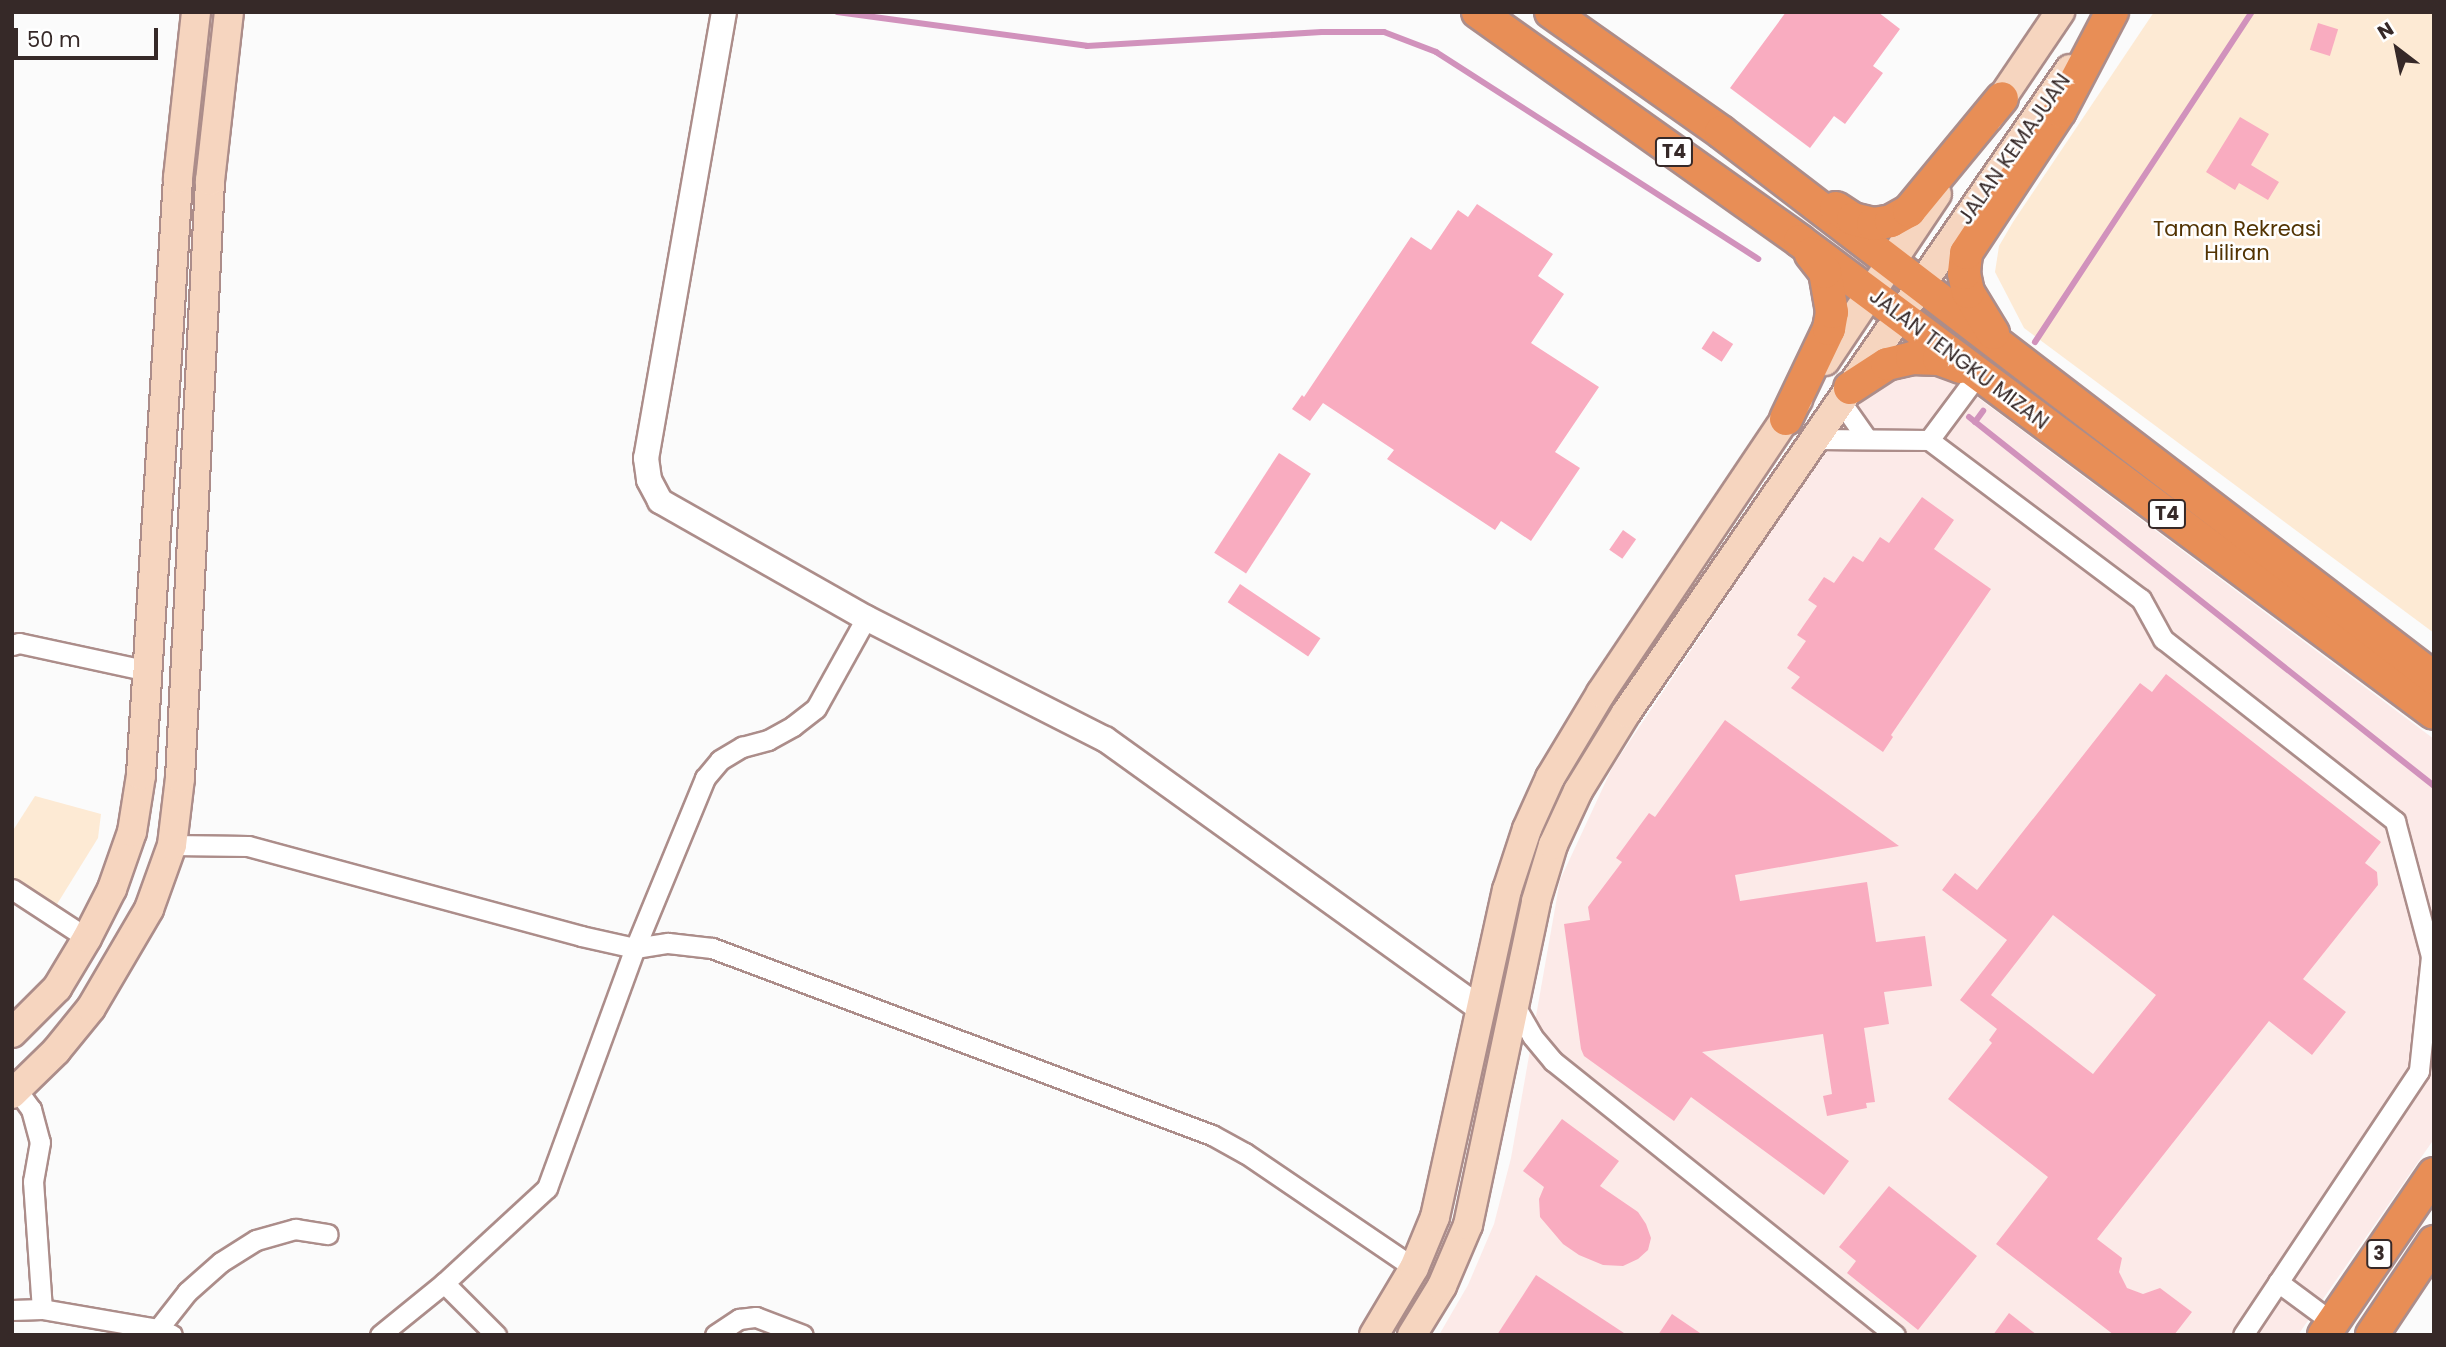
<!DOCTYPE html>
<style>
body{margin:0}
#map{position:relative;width:2446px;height:1347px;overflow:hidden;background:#fbfbfb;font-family:Poppins,sans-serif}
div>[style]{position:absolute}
.built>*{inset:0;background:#fceae8}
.green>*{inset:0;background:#fdead4}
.stream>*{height:6px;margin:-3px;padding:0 3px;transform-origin:3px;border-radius:3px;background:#d192bc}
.building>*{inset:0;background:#f9acc0;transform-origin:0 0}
.roads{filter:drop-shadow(2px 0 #ac8d8a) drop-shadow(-2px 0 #ac8d8a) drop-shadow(0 2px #ac8d8a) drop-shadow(0 -2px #ac8d8a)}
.minor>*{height:19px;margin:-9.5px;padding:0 9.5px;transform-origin:9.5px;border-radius:9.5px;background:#fff}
.tertiary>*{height:24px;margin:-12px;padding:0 12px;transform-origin:12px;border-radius:12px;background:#fff}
.secondary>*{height:28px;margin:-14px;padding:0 14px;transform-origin:14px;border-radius:14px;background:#f6d5bf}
.trunk>*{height:32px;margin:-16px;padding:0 16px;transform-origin:16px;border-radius:16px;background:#e88e56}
span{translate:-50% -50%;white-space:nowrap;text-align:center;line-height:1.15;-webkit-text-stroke:5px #fff;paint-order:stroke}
.shield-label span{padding:2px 5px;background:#fff;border:2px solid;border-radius:5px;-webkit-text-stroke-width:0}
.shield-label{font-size:19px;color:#362928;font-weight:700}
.street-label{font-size:21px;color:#362928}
.park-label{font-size:21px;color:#523302}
.frame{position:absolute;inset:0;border:14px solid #362928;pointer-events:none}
.north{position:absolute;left:2362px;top:14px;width:70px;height:70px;-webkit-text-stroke:5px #fff;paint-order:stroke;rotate:328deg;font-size:19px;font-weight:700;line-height:28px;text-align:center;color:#362928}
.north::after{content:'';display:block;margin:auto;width:24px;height:32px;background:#362928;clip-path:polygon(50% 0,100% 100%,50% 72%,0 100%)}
.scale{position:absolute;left:14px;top:28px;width:144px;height:32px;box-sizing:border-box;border:4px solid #362928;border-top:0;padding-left:9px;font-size:21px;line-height:24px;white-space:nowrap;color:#362928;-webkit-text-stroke:5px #fff;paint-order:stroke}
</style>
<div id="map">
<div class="built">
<i style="clip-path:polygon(1926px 372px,1953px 379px,2434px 739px,2434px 1139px,2298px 1335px,1439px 1335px,1468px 1285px,1494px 1224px,1511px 1158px,1560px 880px,1613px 766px,1863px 395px,1888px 378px)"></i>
</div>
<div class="green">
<i style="clip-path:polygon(2154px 12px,2434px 12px,2434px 633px,2024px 328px,1995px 272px,1999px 246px,2013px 222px)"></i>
<i style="clip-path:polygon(35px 796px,101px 814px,98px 838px,54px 909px,12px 881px,12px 832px)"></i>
</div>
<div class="stream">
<i style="left:837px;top:12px;width:252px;rotate:7.7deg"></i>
<i style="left:1087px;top:46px;width:235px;rotate:-3.4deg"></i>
<i style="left:1322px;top:32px;width:62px"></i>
<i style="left:1384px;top:32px;width:56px;rotate:21deg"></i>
<i style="left:1436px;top:52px;width:383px;rotate:32.7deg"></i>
<i style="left:2035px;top:342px;width:395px;rotate:-56.7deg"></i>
<i style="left:1969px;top:417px;width:594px;rotate:38.43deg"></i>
<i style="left:1975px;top:422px;width:14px;rotate:-54deg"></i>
</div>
<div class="building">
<i style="clip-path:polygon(1786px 12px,1878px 12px,1900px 29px,1873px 66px,1883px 73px,1845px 124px,1834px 116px,1810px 148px,1730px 88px)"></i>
<i style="left:2318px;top:23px;width:21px;height:28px;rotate:17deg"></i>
<i style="clip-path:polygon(2240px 117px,2269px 134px,2251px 165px,2279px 182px,2268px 200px,2239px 183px,2235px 190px,2206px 172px)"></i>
<i style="clip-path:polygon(1477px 204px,1553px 254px,1538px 276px,1564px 294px,1531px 343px,1599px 387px,1555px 452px,1580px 468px,1531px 541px,1501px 521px,1495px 530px,1387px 459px,1394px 450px,1323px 403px,1310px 421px,1292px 409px,1302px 395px,1304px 397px,1411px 237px,1431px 250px,1458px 210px,1468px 217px)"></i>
<i style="left:1713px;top:331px;width:24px;height:21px;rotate:33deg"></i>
<i style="left:1279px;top:453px;width:38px;height:119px;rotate:33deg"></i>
<i style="clip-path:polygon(1922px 497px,1954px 520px,1934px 549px,1991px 589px,1891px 735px,1893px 737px,1883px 752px,1791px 688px,1800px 677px,1787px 668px,1806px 641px,1797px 635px,1817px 606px,1808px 600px,1824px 577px,1834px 583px,1853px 556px,1863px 562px,1880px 537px,1889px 543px)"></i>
<i style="left:1623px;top:530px;width:16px;height:24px;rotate:35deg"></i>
<i style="left:1240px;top:584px;width:97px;height:22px;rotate:34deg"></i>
<i style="clip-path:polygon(evenodd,2166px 674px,2381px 842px,2365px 863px,2377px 872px,2378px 885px,2303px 979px,2346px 1012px,2312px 1055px,2269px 1021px,2097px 1239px,2122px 1258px,2119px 1272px,2127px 1288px,2143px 1294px,2160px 1288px,2192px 1312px,2174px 1335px,2114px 1335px,1996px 1244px,2048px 1177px,1948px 1099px,1992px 1043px,1989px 1040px,1997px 1029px,1960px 1000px,2007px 940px,1942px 890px,1955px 873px,1977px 890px,2140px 683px,2152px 692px,2166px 674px,2053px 915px,2156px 995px,2093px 1074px,1991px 995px,2053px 915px)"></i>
<i style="clip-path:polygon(1725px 720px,1899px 846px,1735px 875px,1740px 901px,1867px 882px,1876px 942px,1925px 936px,1932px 986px,1884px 992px,1889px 1024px,1864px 1028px,1875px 1102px,1866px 1103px,1867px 1108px,1827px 1116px,1823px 1096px,1832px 1094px,1823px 1034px,1702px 1052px,1849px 1161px,1824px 1195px,1691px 1097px,1674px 1121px,1584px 1056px,1581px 1049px,1564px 924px,1590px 920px,1588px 907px,1622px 862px,1616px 858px,1649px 813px,1655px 817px)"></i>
<i style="clip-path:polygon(1562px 1119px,1619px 1161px,1600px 1186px,1638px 1212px,1646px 1224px,1651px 1238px,1648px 1250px,1638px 1259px,1623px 1266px,1603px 1265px,1579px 1255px,1563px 1244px,1540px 1217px,1539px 1199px,1544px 1187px,1523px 1171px)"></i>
<i style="clip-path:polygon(1889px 1186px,1977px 1256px,1918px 1330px,1847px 1273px,1856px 1261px,1839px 1247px)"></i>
<i style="clip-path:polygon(1536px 1275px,1627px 1335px,1497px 1335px)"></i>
<i style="clip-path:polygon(2009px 1313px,2037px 1335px,1993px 1335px)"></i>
<i style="clip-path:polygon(1672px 1314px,1703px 1335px,1658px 1335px)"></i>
</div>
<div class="roads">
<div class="minor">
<i style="left:1841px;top:402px;width:45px;rotate:54.9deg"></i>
<i style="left:1816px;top:439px;width:113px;rotate:0.5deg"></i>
<i style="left:1929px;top:440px;width:265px;rotate:36.9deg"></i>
<i style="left:2141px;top:599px;width:46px;rotate:61.2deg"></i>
<i style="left:2163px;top:639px;width:295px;rotate:38.1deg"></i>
<i style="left:2395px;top:821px;width:140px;rotate:75.1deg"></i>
<i style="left:2431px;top:956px;width:116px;rotate:96deg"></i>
<i style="left:2419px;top:1071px;width:317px;rotate:123.7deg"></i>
<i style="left:1929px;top:440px;width:84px;rotate:-53.3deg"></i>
<i style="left:12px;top:645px;width:7px;rotate:-16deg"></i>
<i style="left:19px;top:643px;width:132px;rotate:12.2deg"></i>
<i style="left:172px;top:845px;width:76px;rotate:0.8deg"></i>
<i style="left:248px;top:846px;width:345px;rotate:15.1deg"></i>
<i style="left:581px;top:936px;width:55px;rotate:12.5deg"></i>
<i style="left:635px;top:948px;width:33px;rotate:-9deg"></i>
<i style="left:668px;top:943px;width:44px;rotate:6.5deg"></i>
<i style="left:712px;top:948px;width:534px;rotate:20.51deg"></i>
<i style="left:1212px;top:1135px;width:38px;rotate:29deg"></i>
<i style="left:1245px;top:1153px;width:204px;rotate:34.2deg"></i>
<i style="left:12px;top:889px;width:90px;rotate:33.2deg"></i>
<i style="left:1515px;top:1006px;width:34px;rotate:60deg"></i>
<i style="left:1532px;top:1036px;width:33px;rotate:50deg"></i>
<i style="left:1553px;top:1061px;width:438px;rotate:38.7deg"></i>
<i style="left:17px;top:1090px;width:24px;rotate:54deg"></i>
<i style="left:31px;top:1109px;width:34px;rotate:75deg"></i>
<i style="left:40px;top:1142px;width:40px;rotate:100deg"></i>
<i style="left:33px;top:1181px;width:128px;rotate:86deg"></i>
<i style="left:2278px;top:1282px;width:67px;rotate:36.5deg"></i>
<i style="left:444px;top:1283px;width:74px;rotate:45deg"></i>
<i style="left:12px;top:1310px;width:30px;rotate:-2deg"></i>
<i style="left:42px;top:1309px;width:118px;rotate:9.8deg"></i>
<i style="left:158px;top:1329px;width:15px;rotate:23deg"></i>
<i style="left:158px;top:1329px;width:47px;rotate:-51.9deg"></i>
<i style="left:187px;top:1292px;width:45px;rotate:-41.4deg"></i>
<i style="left:221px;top:1262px;width:41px;rotate:-32.2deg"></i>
<i style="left:256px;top:1240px;width:41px;rotate:-15.8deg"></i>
<i style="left:295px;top:1229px;width:33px;rotate:9deg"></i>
<i style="left:380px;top:1335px;width:82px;rotate:-39.1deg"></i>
<i style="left:444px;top:1283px;width:140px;rotate:-42.7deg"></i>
<i style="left:547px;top:1188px;width:256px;rotate:-69.9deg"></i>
<i style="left:635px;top:948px;width:184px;rotate:-67.6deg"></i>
<i style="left:705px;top:778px;width:23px;rotate:-50deg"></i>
<i style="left:720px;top:760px;width:26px;rotate:-31deg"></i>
<i style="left:742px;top:747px;width:27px;rotate:-15deg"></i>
<i style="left:768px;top:740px;width:29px;rotate:-29deg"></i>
<i style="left:793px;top:726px;width:29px;rotate:-38deg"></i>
<i style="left:816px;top:708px;width:103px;rotate:-60.9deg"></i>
<i style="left:715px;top:1335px;width:29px;rotate:-34deg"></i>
<i style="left:739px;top:1319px;width:17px;rotate:-7deg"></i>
<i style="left:756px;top:1317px;width:50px;rotate:21deg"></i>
</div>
<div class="tertiary">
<i style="left:724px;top:12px;width:453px;rotate:99.9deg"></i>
<i style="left:646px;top:458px;width:22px;rotate:82deg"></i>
<i style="left:649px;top:480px;width:24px;rotate:62deg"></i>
<i style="left:660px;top:501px;width:237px;rotate:29.6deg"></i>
<i style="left:866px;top:618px;width:268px;rotate:26.9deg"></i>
<i style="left:1105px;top:739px;width:463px;rotate:35.7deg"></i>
</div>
<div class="secondary">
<i style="left:1989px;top:117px;width:127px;rotate:-55.9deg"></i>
<i style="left:1825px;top:361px;width:201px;rotate:-56.2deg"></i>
<i style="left:12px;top:1033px;width:64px;rotate:-45deg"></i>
<i style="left:57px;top:988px;width:58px;rotate:-59deg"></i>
<i style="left:87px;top:938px;width:55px;rotate:-63deg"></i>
<i style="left:112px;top:889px;width:60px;rotate:-70.7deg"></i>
<i style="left:132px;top:832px;width:58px;rotate:-81deg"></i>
<i style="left:141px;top:775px;width:598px;rotate:-86.45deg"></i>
<i style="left:178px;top:178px;width:167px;rotate:-83.8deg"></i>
<i style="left:12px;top:1094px;width:62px;rotate:-44.3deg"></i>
<i style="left:56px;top:1051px;width:55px;rotate:-50.9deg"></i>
<i style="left:91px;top:1008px;width:115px;rotate:-59.6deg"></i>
<i style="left:149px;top:909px;width:68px;rotate:-70.2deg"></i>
<i style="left:172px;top:845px;width:67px;rotate:-83.2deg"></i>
<i style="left:180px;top:778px;width:598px;rotate:-87.12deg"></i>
<i style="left:210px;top:181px;width:170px;rotate:-83.6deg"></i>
<i style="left:1374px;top:1335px;width:78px;rotate:-59.2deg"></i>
<i style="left:1414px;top:1268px;width:55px;rotate:-67.6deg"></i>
<i style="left:1435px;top:1217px;width:335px;rotate:-77.6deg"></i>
<i style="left:1507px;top:890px;width:64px;rotate:-71.8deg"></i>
<i style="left:1527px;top:829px;width:56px;rotate:-65.7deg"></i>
<i style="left:1550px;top:778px;width:99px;rotate:-59deg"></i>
<i style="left:1601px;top:693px;width:353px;rotate:-56.1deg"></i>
<i style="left:1412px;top:1335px;width:57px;rotate:-58.5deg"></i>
<i style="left:1442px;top:1286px;width:66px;rotate:-66.9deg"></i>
<i style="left:1468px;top:1225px;width:331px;rotate:-78.1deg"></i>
<i style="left:1536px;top:901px;width:59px;rotate:-73.1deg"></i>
<i style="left:1553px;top:845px;width:60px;rotate:-65.2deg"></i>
<i style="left:1578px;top:791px;width:92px;rotate:-58.4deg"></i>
<i style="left:1626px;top:713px;width:782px;rotate:-55.42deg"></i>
</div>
<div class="trunk">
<i style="left:1478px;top:12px;width:395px;rotate:35.4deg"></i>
<i style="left:1800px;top:241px;width:790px;rotate:36.67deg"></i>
<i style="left:1551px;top:12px;width:208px;rotate:35.2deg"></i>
<i style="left:1721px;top:132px;width:898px;rotate:37.44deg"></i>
<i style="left:1836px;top:208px;width:20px;rotate:33deg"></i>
<i style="left:1853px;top:219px;width:21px;rotate:14deg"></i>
<i style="left:1873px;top:224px;width:18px;rotate:-9deg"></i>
<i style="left:1891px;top:221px;width:21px;rotate:-29deg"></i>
<i style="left:1909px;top:211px;width:146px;rotate:-50.5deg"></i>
<i style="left:1993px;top:333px;width:48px;rotate:-121.4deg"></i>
<i style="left:1968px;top:292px;width:19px;rotate:-102deg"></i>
<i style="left:1964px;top:273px;width:20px;rotate:-84deg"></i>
<i style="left:1966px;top:253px;width:170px;rotate:-56.5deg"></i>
<i style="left:2060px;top:111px;width:112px;rotate:-62.3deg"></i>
<i style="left:1850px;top:388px;width:44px;rotate:-33deg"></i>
<i style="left:1887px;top:364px;width:26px;rotate:-13deg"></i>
<i style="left:1912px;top:358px;width:27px;rotate:2deg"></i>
<i style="left:1939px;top:359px;width:23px;rotate:20deg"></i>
<i style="left:1786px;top:419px;width:100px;rotate:-64.5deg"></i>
<i style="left:1829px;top:329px;width:17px;rotate:-80deg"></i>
<i style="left:1832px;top:312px;width:41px;rotate:-99.9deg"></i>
<i style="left:1825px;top:272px;width:23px;rotate:-128deg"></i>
<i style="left:2324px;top:1335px;width:195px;rotate:-55.7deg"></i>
<i style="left:2372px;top:1335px;width:112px;rotate:-56.3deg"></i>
</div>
</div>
<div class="shield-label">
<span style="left:1674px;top:152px">T4</span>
<span style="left:2167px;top:514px">T4</span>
<span style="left:2379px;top:1254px">3</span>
</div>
<div class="street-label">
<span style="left:2014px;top:149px;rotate:-55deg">JALAN KEMAJUAN</span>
<span style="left:1959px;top:359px;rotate:37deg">JALAN TENGKU MIZAN</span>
</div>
<div class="park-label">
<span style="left:2237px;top:241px">Taman Rekreasi<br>Hiliran</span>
</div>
<div class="frame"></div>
<div class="north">N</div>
<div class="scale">50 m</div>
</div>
